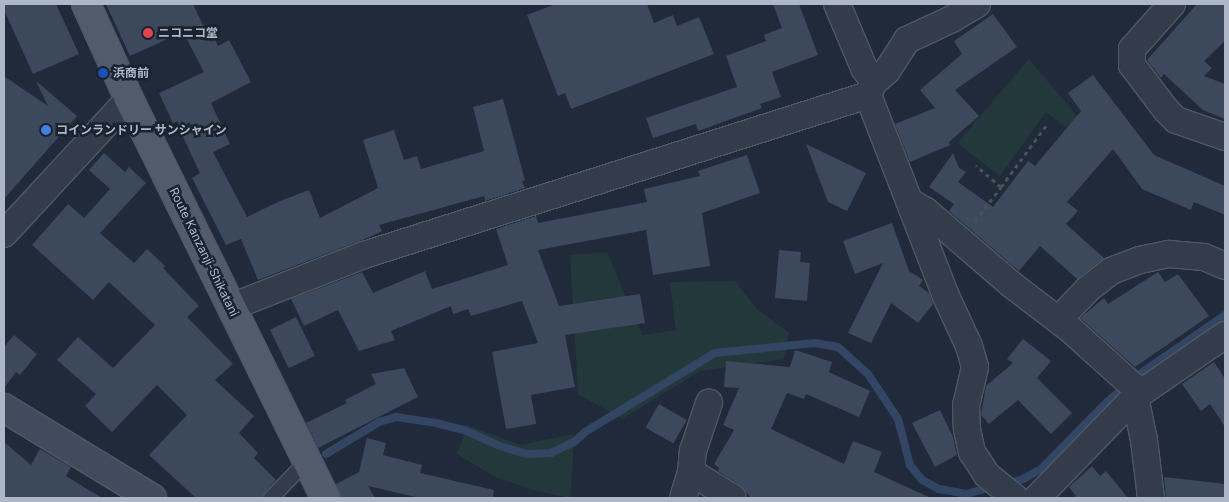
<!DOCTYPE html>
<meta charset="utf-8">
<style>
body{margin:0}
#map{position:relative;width:1229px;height:502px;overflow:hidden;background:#202a3a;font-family:Inter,"Noto Sans JP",sans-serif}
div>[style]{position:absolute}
.green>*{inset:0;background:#22383b}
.stream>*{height:8px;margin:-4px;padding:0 4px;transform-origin:4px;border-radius:4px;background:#324563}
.building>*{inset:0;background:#3c485b;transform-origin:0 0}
.path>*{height:3px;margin-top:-1.5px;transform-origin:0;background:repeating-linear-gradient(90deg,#405559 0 4px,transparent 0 8px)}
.roads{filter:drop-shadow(1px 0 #4e5765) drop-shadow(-1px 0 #4e5765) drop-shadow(0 1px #4e5765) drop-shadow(0 -1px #4e5765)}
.service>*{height:14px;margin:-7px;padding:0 7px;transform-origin:7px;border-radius:7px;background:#343c4b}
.minor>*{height:26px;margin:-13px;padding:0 13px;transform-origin:13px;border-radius:13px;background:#343c4b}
.secondary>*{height:28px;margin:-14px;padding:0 14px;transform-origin:14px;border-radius:14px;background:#414b5e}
.primary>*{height:28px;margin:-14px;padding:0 14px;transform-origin:14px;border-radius:14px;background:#515b6b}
.dots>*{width:14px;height:14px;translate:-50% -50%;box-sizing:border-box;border:2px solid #19222f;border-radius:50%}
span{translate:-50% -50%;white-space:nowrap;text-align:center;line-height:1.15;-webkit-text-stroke:5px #19222f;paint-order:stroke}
.poi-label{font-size:12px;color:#aeb7c7;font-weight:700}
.left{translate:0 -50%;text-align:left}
.street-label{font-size:12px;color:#aeb7c7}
.frame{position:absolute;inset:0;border:5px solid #aeb7c7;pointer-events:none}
</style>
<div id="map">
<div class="green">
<i style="clip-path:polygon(1029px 59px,1109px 154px,1103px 157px,1046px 112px,1000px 176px,957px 143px)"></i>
<i style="clip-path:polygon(607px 252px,642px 335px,676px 330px,670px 282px,735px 281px,757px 309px,789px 333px,784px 359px,700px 371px,622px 419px,578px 394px,570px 255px)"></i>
<i style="clip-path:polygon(467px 425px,520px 445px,573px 434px,573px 462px,570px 498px,536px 491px,495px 477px,457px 454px)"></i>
</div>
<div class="stream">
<i style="left:326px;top:454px;width:62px;rotate:-31.1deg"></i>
<i style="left:379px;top:422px;width:18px;rotate:-16deg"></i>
<i style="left:396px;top:417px;width:40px;rotate:8.5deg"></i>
<i style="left:436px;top:423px;width:29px;rotate:14deg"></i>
<i style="left:464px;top:430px;width:39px;rotate:24deg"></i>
<i style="left:500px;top:446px;width:28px;rotate:17deg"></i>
<i style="left:527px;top:454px;width:24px;rotate:-2deg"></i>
<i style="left:551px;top:453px;width:25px;rotate:-26deg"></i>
<i style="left:574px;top:442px;width:15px;rotate:-42deg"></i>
<i style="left:585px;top:432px;width:152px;rotate:-31.3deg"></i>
<i style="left:715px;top:353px;width:100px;rotate:-5.7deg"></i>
<i style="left:815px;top:343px;width:23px;rotate:10deg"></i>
<i style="left:838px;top:347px;width:40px;rotate:42deg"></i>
<i style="left:868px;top:374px;width:54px;rotate:56.3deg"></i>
<i style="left:898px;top:419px;width:48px;rotate:75.4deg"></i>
<i style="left:910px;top:465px;width:19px;rotate:51deg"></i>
<i style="left:922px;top:480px;width:19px;rotate:28deg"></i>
<i style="left:939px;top:489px;width:27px;rotate:10deg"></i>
<i style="left:966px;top:494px;width:28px;rotate:-15deg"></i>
<i style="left:1006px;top:484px;width:18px;rotate:-16deg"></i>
<i style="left:1023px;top:479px;width:21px;rotate:-29deg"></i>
<i style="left:1041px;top:469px;width:95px;rotate:-45.4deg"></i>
<i style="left:1108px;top:401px;width:47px;rotate:-39.8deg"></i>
<i style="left:1144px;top:371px;width:98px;rotate:-34.7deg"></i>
</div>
<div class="building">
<i style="clip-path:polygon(4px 4px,56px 4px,79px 54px,33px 74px,4px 10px)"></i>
<i style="clip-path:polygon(106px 4px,193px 4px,211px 42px,215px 39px,218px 46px,229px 40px,251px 82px,211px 103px,230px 144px,213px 152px,247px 217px,280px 201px,309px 190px,320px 218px,378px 188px,363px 140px,394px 130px,404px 160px,417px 156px,421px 169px,484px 151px,473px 107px,503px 99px,525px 180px,522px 181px,525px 188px,485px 201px,484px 196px,379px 225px,382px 231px,370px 237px,258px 280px,241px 239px,226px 245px,192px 178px,200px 173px,176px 122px,173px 123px,159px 93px,204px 72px,183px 32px,130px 56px)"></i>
<i style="clip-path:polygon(556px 4px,647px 4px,654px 23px,673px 15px,677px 26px,699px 17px,714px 54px,571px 109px,565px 93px,558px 96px,527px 15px)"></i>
<i style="clip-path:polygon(773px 4px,799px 4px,818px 55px,772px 72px,781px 97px,760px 104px,762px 108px,698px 131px,696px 124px,653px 138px,646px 118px,737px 87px,726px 56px,766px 41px,764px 35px,782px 28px)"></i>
<i style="clip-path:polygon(1197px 4px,1225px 4px,1225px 41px,1204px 61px,1212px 68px,1204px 76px,1225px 84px,1225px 119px,1203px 110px,1164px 74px,1161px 78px,1147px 60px)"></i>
<i style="clip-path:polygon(993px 14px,1017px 47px,955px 90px,979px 116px,949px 142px,950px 145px,910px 162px,895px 124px,935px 108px,920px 90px,962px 54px,954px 41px)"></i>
<i style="clip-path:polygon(1093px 75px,1154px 155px,1225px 186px,1225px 215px,1194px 202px,1191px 210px,1142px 189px,1113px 149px,1067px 202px,1078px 211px,1066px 224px,1104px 258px,1077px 279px,1040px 246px,1019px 271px,949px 211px,954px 204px,929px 187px,953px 153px,959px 168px,966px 172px,958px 182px,993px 207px,1028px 161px,1035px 166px,1081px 111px,1068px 93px)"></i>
<i style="clip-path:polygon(4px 76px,48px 106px,36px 81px,77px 116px,4px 199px)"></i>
<i style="clip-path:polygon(806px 144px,866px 173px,847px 211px,828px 202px)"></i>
<i style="clip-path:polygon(104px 153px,125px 172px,129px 167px,146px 183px,100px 233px,134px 263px,147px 249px,165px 266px,163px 268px,199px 306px,187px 317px,233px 364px,215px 380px,254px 416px,239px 433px,258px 453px,254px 458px,276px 480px,265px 492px,262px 498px,196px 498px,149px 455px,187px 415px,157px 385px,112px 432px,85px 406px,96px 394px,57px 360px,78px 337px,113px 368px,155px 325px,109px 282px,93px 300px,32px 245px,68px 204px,84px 218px,110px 189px,89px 170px)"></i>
<i style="clip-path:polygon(747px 155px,760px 193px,702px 213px,710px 266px,653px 275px,646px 230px,538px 250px,559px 306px,640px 294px,645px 323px,565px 335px,575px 387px,531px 395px,536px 424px,506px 429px,492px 352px,538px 343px,522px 301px,471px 316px,468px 309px,453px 314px,451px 306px,391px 331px,395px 340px,359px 351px,338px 310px,304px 326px,291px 299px,362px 272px,373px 293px,425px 271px,432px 289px,508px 265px,496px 229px,536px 216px,538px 223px,647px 202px,644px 189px,700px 176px,698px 171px)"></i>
<i style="clip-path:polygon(892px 223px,909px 271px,923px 280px,919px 286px,929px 293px,933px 304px,918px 323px,891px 303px,871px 343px,848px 333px,883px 263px,855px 274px,843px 241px)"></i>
<i style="clip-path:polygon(779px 250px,801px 252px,800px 262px,810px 263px,807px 301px,775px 298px)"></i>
<i style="clip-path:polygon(1158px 272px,1165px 282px,1178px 274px,1209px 316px,1135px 367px,1080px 318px,1104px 298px,1108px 304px)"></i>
<i style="left:296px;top:317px;width:43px;height:29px;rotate:64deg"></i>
<i style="clip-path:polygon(14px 335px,37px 354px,20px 375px,16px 372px,4px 388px,4px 347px)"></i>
<i style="clip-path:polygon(1023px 339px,1051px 361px,1037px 378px,1072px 413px,1051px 434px,1018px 400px,989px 424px,981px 415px,986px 386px,1013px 363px,1007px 359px)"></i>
<i style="clip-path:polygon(795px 350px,832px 362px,829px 372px,870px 391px,859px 417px,806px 394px,804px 399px,787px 393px,771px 429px,844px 464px,853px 441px,882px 452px,874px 472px,931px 498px,751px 498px,741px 486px,718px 471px,719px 468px,714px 464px,734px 430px,723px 425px,739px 388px,724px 387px,726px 361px,790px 367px)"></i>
<i style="clip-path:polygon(1214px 362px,1225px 379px,1225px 427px,1210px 404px,1201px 411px,1182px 384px)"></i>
<i style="clip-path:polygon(404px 368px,418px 397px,318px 448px,306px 423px,347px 403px,345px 400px,376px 384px,371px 374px)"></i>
<i style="left:659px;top:404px;width:32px;height:27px;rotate:30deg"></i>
<i style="clip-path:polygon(940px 410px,953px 437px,957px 455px,935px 467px,912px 423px)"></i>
<i style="clip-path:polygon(367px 438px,386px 443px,383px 455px,422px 465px,420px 473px,494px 490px,493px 498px,420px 498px,368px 486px,375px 498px,340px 498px,336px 484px,359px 472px)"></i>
<i style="clip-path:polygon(4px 442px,31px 465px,40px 449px,71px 467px,66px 476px,102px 498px,4px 498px)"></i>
<i style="clip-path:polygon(1092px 466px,1100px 476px,1106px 471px,1128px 498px,1073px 498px,1076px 496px,1069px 487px)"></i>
<i style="clip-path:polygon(1164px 477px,1225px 484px,1225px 498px,1166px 498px)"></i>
</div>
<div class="path">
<i style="left:1001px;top:187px;width:79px;rotate:-53.7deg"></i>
<i style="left:975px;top:221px;width:43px;rotate:-52.6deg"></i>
<i style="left:1001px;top:187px;width:33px;rotate:-139deg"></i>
</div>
<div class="roads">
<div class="service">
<i style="left:271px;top:498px;width:52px;rotate:-45.8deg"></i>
</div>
<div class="minor">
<i style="left:837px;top:4px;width:69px;rotate:67.1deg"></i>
<i style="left:864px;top:68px;width:17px;rotate:54deg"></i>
<i style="left:977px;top:4px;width:29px;rotate:149deg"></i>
<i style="left:952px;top:19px;width:50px;rotate:155deg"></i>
<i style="left:907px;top:40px;width:37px;rotate:123deg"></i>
<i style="left:887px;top:71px;width:17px;rotate:140deg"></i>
<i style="left:874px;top:82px;width:14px;rotate:115deg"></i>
<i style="left:868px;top:95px;width:213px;rotate:68.8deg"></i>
<i style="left:945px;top:294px;width:57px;rotate:65.2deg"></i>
<i style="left:969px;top:346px;width:22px;rotate:74deg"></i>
<i style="left:975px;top:367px;width:39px;rotate:103deg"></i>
<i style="left:966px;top:405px;width:24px;rotate:88deg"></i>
<i style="left:967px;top:429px;width:24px;rotate:78deg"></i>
<i style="left:972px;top:452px;width:27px;rotate:57deg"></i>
<i style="left:987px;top:475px;width:36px;rotate:39deg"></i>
<i style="left:1172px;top:4px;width:60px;rotate:131.6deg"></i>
<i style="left:1132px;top:49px;width:16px;rotate:90deg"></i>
<i style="left:1132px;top:65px;width:56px;rotate:52.9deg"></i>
<i style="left:1166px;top:110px;width:14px;rotate:45deg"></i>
<i style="left:1176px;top:120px;width:52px;rotate:19.1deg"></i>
<i style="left:912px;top:203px;width:16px;rotate:30deg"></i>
<i style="left:926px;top:211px;width:113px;rotate:40.7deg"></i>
<i style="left:1012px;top:285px;width:74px;rotate:37.3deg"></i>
<i style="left:1071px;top:330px;width:94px;rotate:42deg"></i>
<i style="left:4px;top:234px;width:184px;rotate:-47.2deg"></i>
<i style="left:231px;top:307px;width:143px;rotate:-21.4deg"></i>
<i style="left:364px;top:255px;width:529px;rotate:-17.61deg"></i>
<i style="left:1058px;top:320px;width:43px;rotate:-45.9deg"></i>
<i style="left:1088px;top:289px;width:29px;rotate:-38deg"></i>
<i style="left:1111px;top:271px;width:31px;rotate:-21deg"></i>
<i style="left:1140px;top:260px;width:30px;rotate:-12deg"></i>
<i style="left:1169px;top:254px;width:35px;rotate:5deg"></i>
<i style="left:1204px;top:257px;width:23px;rotate:23deg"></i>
<i style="left:1135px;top:397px;width:44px;rotate:78.2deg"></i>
<i style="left:1144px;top:440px;width:58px;rotate:83.1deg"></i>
<i style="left:691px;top:472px;width:49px;rotate:31.8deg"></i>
<i style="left:683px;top:498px;width:27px;rotate:-73deg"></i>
<i style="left:691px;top:472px;width:21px;rotate:-85deg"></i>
<i style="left:693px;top:451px;width:51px;rotate:-71.6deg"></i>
<i style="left:1037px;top:498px;width:141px;rotate:-45.9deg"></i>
<i style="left:1135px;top:397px;width:109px;rotate:-34.6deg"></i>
</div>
<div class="secondary">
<i style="left:4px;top:408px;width:173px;rotate:31.3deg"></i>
</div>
<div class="primary">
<i style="left:86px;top:4px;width:104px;rotate:65.6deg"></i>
<i style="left:129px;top:99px;width:445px;rotate:63.8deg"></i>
</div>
</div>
<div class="dots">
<i style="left:148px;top:33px;background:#e0444e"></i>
<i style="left:103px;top:73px;background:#1a4fb4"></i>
<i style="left:46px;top:130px;background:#3f7fe0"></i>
</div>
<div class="poi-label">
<span class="left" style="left:158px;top:33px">ニコニコ堂</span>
<span class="left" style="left:113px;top:73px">浜商前</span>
<span class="left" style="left:56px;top:130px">コインランドリー サンシャイン</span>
</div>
<div class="street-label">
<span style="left:204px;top:252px;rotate:64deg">Route Kanzanji-Shikatani</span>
</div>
<div class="frame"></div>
</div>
